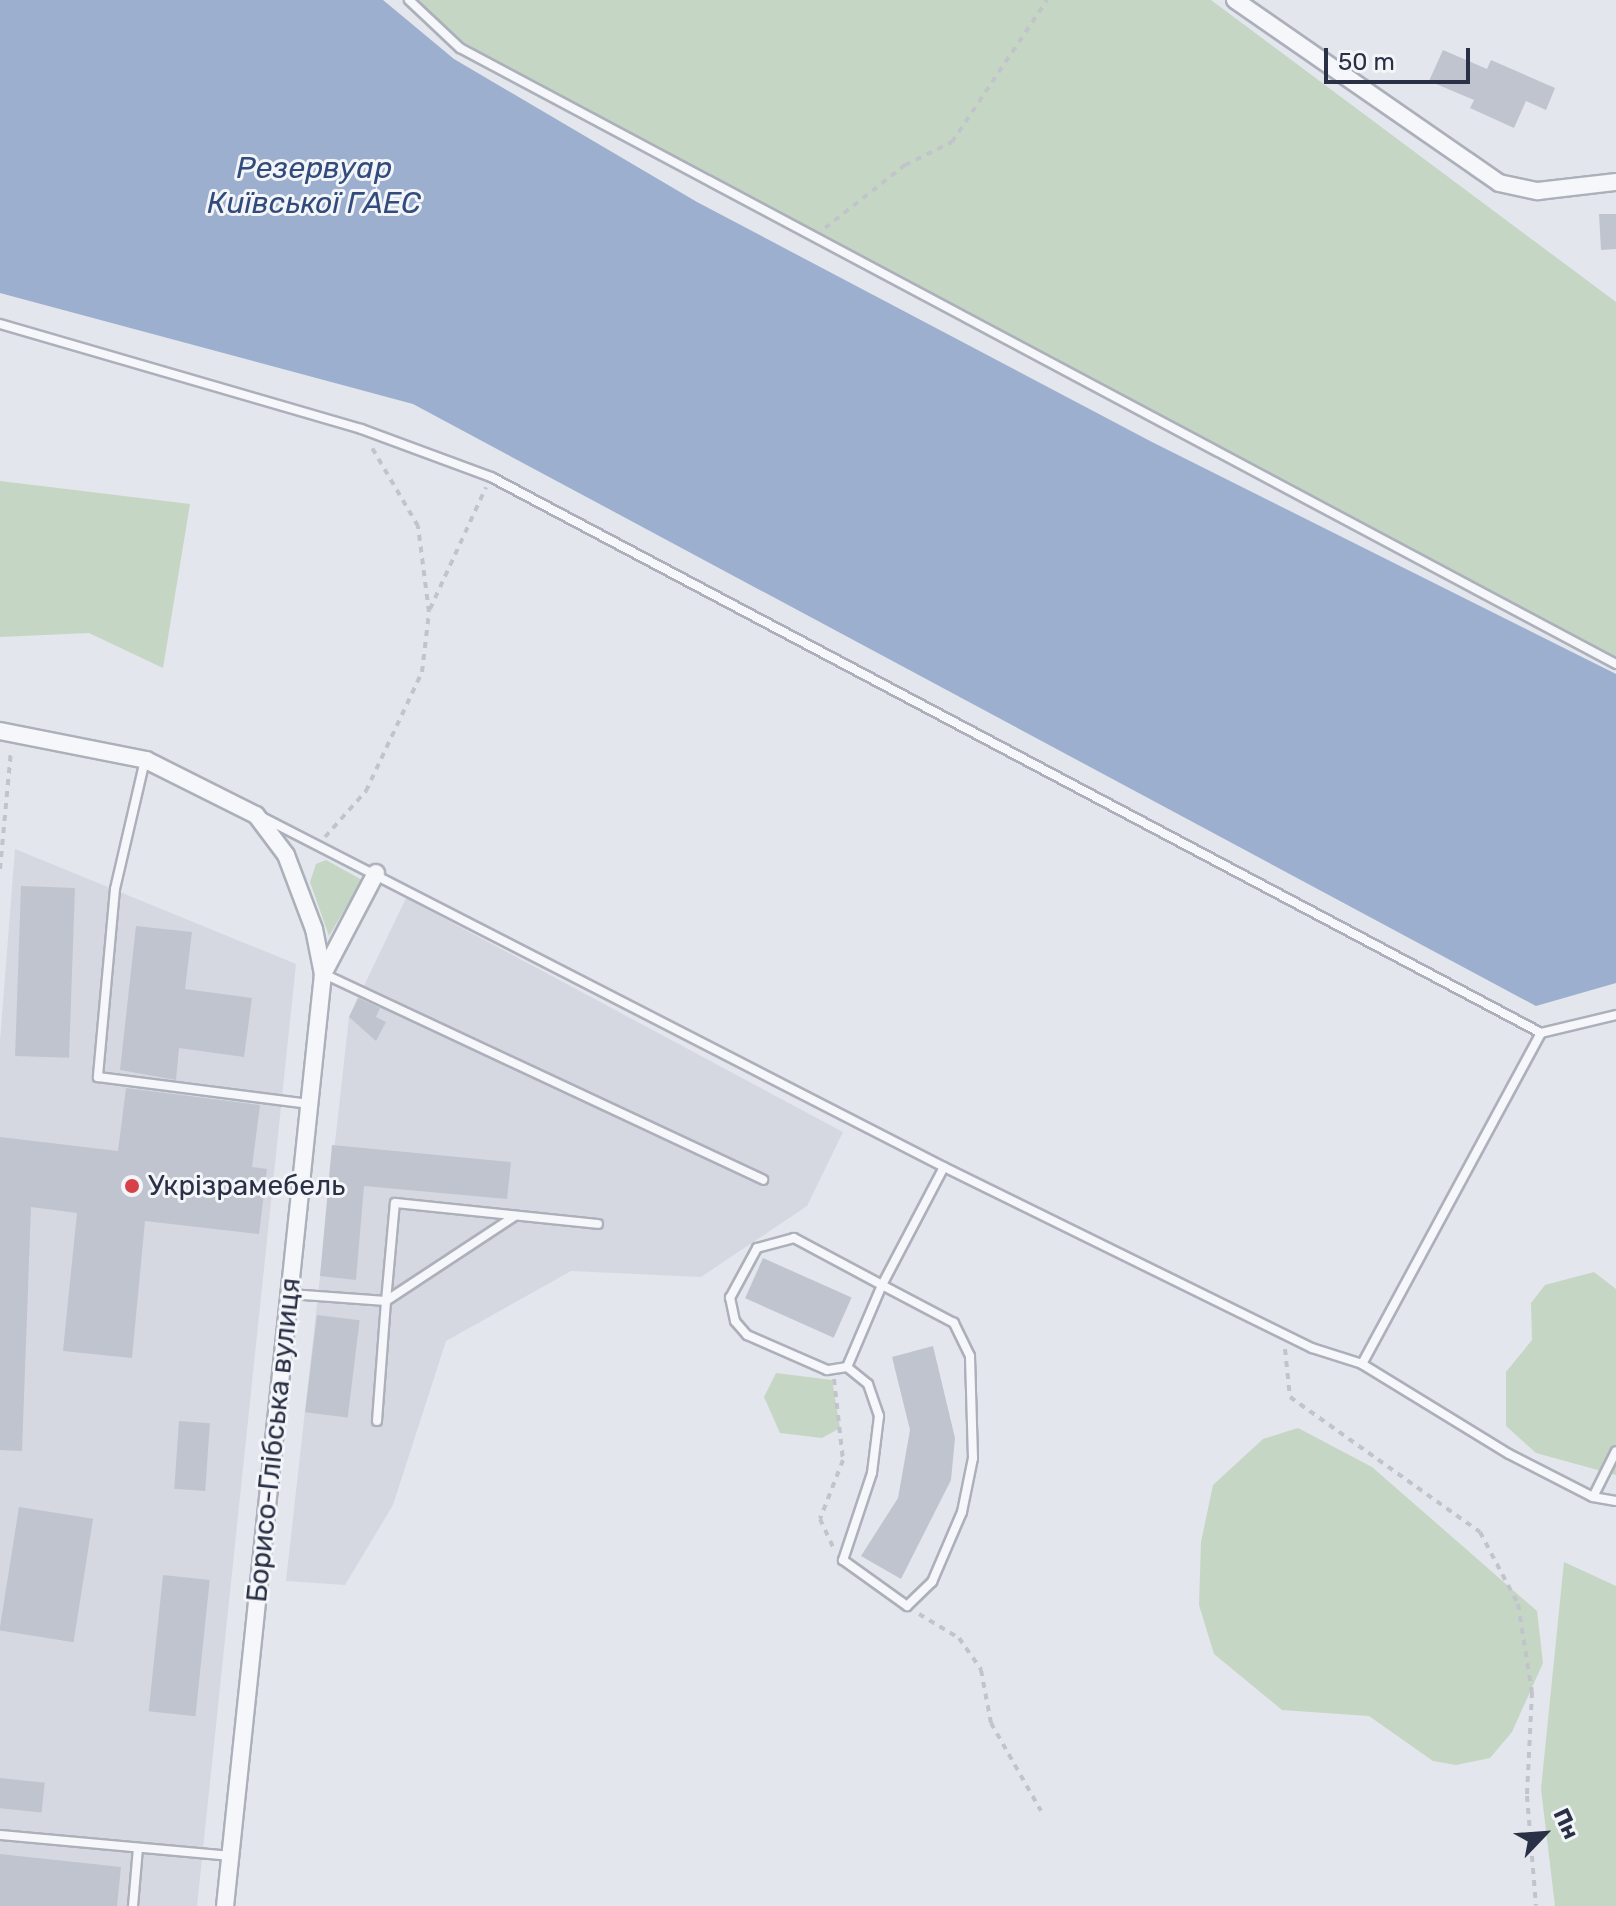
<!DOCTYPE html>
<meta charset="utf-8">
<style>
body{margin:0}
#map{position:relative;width:1616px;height:1906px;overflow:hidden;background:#e3e6ec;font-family:Rubik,sans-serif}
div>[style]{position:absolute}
.built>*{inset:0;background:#d5d8e1}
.green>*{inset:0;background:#c6d6c4}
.water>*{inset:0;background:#9cafce}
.building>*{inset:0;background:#c0c4cf;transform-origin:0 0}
.path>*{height:4px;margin-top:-2px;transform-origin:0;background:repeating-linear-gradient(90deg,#c1c4cb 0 6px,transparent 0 12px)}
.roads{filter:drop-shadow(2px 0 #acb0ba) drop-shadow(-2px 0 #acb0ba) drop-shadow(0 2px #acb0ba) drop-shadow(0 -2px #acb0ba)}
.service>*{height:8px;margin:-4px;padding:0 4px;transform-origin:4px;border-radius:4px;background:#f6f7fa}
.minor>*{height:16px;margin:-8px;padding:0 8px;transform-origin:8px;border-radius:8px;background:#f6f7fa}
.dots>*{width:22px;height:22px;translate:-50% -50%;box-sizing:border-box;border:4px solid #f3f5f9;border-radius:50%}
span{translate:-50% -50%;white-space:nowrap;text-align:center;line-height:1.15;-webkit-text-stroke:6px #f3f5f9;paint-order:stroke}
.poi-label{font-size:28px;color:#2a3146}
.left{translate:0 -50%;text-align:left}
.street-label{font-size:28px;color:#2a3146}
.water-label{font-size:30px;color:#314b7c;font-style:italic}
.north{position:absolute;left:1504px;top:1794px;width:80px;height:80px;-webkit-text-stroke:6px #f3f5f9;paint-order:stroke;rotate:65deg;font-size:22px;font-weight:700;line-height:32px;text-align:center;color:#2a3146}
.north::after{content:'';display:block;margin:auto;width:28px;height:36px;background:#2a3146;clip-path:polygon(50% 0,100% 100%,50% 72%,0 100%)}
.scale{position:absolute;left:1324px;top:48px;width:146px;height:36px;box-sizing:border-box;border:4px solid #2a3146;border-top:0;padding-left:10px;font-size:24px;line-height:28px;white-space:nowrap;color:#2a3146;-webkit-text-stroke:6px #f3f5f9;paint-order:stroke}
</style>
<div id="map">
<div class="built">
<i style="clip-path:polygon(15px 849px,296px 964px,197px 1906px,0 1906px,0 1041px)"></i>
<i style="clip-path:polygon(406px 898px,843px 1132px,807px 1206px,701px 1277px,571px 1271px,446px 1341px,393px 1505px,345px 1585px,286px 1581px,349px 1017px)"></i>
</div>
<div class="green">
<i style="clip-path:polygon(409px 0,1211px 0,1616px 302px,1616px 664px,460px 48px)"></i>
<i style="clip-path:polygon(0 481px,190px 504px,163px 668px,89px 633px,0 637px)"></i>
<i style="clip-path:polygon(326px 860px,362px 880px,329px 936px,310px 882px,316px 864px)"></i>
<i style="clip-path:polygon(1594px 1272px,1616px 1289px,1616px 1475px,1536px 1453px,1506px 1426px,1506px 1372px,1532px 1340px,1531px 1303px,1545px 1285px)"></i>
<i style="clip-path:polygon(776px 1373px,832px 1380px,840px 1428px,822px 1438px,780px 1433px,764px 1397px)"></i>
<i style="clip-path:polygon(1298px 1428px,1372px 1467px,1537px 1611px,1543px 1663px,1512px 1732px,1490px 1758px,1456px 1765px,1433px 1761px,1369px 1716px,1282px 1710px,1214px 1654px,1199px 1605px,1201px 1542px,1213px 1485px,1263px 1439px)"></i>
<i style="clip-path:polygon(1564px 1562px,1616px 1586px,1616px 1906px,1555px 1906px,1541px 1789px)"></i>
</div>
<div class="water">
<i style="clip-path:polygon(0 0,383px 0,454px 59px,697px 202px,1152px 442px,1616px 674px,1616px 983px,1536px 1006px,413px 404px,0 293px)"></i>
</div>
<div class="building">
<i style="clip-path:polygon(1443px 50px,1487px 69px,1491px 60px,1555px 88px,1546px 110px,1526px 101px,1514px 128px,1470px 108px,1474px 100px,1429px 81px)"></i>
<i style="clip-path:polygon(1599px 214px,1616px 214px,1616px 249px,1601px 250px)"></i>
<i style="left:21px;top:886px;width:54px;height:170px;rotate:2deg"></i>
<i style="clip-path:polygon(136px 926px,192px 932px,185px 989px,252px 998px,244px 1057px,179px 1048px,176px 1080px,120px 1070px)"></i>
<i style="clip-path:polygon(358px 998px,380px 1008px,376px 1017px,386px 1022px,376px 1041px,349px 1017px)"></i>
<i style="clip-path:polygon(126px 1088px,260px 1105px,252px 1167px,267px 1169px,259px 1234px,145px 1221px,132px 1358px,63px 1351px,77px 1213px,31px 1207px,22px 1451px,0 1450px,0 1137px,118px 1151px)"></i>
<i style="clip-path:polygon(332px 1145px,511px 1162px,507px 1199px,364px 1186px,356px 1280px,320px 1276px)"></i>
<i style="left:763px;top:1258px;width:97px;height:44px;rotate:24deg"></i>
<i style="left:317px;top:1315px;width:43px;height:98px;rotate:7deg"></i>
<i style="clip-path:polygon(933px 1346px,955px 1438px,951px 1480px,901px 1579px,861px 1556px,898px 1498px,910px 1430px,892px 1357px)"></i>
<i style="left:179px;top:1421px;width:31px;height:68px;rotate:4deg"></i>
<i style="left:19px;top:1507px;width:75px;height:125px;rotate:9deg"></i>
<i style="left:163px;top:1575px;width:47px;height:137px;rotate:6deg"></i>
<i style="left:0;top:1778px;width:45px;height:30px;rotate:6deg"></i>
<i style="clip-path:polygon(0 1854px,121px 1867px,117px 1906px,0 1906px)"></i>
</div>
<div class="path">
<i style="left:825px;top:228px;width:102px;rotate:-38.2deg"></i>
<i style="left:905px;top:165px;width:52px;rotate:-26.1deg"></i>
<i style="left:952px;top:142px;width:171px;rotate:-56.2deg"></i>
<i style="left:430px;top:609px;width:134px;rotate:-65.3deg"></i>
<i style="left:325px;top:837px;width:62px;rotate:-48.3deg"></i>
<i style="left:366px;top:791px;width:132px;rotate:-64.8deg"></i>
<i style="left:422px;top:672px;width:60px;rotate:-83.3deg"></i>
<i style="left:429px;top:612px;width:87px;rotate:-97.3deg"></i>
<i style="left:418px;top:526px;width:91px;rotate:-120.5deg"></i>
<i style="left:0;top:869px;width:119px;rotate:-84.7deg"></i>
<i style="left:1285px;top:1349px;width:48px;rotate:84.1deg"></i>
<i style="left:1290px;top:1397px;width:233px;rotate:35.4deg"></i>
<i style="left:1480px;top:1532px;width:81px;rotate:62.2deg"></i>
<i style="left:1518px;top:1604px;width:89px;rotate:81deg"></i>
<i style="left:1532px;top:1692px;width:104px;rotate:92.8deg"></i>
<i style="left:1527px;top:1796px;width:110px;rotate:85.3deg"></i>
<i style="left:834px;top:1379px;width:81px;rotate:83.7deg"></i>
<i style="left:843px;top:1460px;width:63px;rotate:111.3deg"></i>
<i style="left:820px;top:1519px;width:33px;rotate:65deg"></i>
<i style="left:919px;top:1614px;width:47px;rotate:31deg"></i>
<i style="left:959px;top:1638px;width:39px;rotate:55deg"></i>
<i style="left:981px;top:1670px;width:54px;rotate:79.3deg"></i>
<i style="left:991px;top:1723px;width:101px;rotate:60.4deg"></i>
</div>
<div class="roads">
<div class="service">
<i style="left:409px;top:0;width:70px;rotate:43.3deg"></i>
<i style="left:460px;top:48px;width:1310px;rotate:28.05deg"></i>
<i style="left:0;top:324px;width:376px;rotate:16.2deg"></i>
<i style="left:361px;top:429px;width:139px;rotate:20.3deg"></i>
<i style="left:491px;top:477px;width:1188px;rotate:27.9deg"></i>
<i style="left:145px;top:760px;width:132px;rotate:103.1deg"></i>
<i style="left:115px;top:889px;width:189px;rotate:95.2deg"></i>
<i style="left:98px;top:1077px;width:213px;rotate:7.3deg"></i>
<i style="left:262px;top:817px;width:767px;rotate:27.17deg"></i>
<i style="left:944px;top:1167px;width:410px;rotate:26.2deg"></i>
<i style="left:1312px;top:1348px;width:52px;rotate:17.7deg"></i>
<i style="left:1362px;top:1364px;width:172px;rotate:31.5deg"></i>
<i style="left:1509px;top:1454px;width:94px;rotate:27.1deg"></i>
<i style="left:1593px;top:1497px;width:23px;rotate:10deg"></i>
<i style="left:324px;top:974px;width:485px;rotate:25.1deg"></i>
<i style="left:290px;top:1294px;width:96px;rotate:4.2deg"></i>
<i style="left:386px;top:1301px;width:98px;rotate:-84.8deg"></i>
<i style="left:395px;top:1203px;width:204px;rotate:5.9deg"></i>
<i style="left:1362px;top:1364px;width:376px;rotate:-61.6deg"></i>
<i style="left:1541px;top:1033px;width:77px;rotate:-13.5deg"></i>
<i style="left:847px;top:1367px;width:20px;rotate:171deg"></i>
<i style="left:827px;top:1370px;width:87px;rotate:-156.4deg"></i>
<i style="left:747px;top:1335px;width:18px;rotate:-131deg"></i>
<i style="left:735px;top:1321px;width:24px;rotate:-102deg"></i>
<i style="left:730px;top:1298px;width:57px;rotate:-61.6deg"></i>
<i style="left:757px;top:1248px;width:38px;rotate:-15deg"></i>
<i style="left:794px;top:1238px;width:100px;rotate:28.1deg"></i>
<i style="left:882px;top:1285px;width:89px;rotate:113.1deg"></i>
<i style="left:847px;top:1367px;width:27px;rotate:39deg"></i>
<i style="left:868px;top:1384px;width:34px;rotate:71deg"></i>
<i style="left:879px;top:1416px;width:57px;rotate:97deg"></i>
<i style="left:872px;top:1473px;width:92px;rotate:108.4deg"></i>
<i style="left:843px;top:1560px;width:79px;rotate:35.7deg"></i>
<i style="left:907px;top:1606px;width:35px;rotate:-44deg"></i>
<i style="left:932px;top:1582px;width:76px;rotate:-66.8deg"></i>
<i style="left:962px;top:1512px;width:55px;rotate:-78.5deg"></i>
<i style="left:973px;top:1458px;width:102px;rotate:-91.7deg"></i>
<i style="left:970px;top:1356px;width:37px;rotate:-116deg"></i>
<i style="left:954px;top:1323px;width:81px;rotate:-152.2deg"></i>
<i style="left:882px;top:1285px;width:133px;rotate:-62.3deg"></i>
<i style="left:377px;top:1421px;width:120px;rotate:-85.7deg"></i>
<i style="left:386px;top:1301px;width:154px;rotate:-33.4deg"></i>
<i style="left:1593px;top:1497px;width:51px;rotate:-63.4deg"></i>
<i style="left:0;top:1835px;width:231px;rotate:5.2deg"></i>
<i style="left:133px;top:1906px;width:58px;rotate:-85.1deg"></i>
</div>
<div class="minor">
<i style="left:1235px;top:0;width:321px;rotate:34.7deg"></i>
<i style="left:1499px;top:183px;width:40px;rotate:12deg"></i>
<i style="left:1538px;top:191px;width:79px;rotate:-6.6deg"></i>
<i style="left:0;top:731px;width:149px;rotate:11.2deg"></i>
<i style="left:146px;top:760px;width:123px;rotate:26.6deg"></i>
<i style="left:256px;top:815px;width:50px;rotate:53.1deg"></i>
<i style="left:286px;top:855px;width:79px;rotate:69.3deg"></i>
<i style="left:314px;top:929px;width:46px;rotate:78.7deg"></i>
<i style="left:323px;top:974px;width:937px;rotate:96deg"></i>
<i style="left:323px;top:974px;width:114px;rotate:-62.3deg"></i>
</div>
</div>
<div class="dots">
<i style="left:132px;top:1186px;background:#d74249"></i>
</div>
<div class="poi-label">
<span class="left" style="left:148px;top:1186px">Укрізрамебель</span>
</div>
<div class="street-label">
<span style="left:274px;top:1440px;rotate:-84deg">Борисо-Глібська вулиця</span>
</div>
<div class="water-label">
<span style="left:314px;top:185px">Резервуар<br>Київської ГАЕС</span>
</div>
<div class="north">Пн</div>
<div class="scale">50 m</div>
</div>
